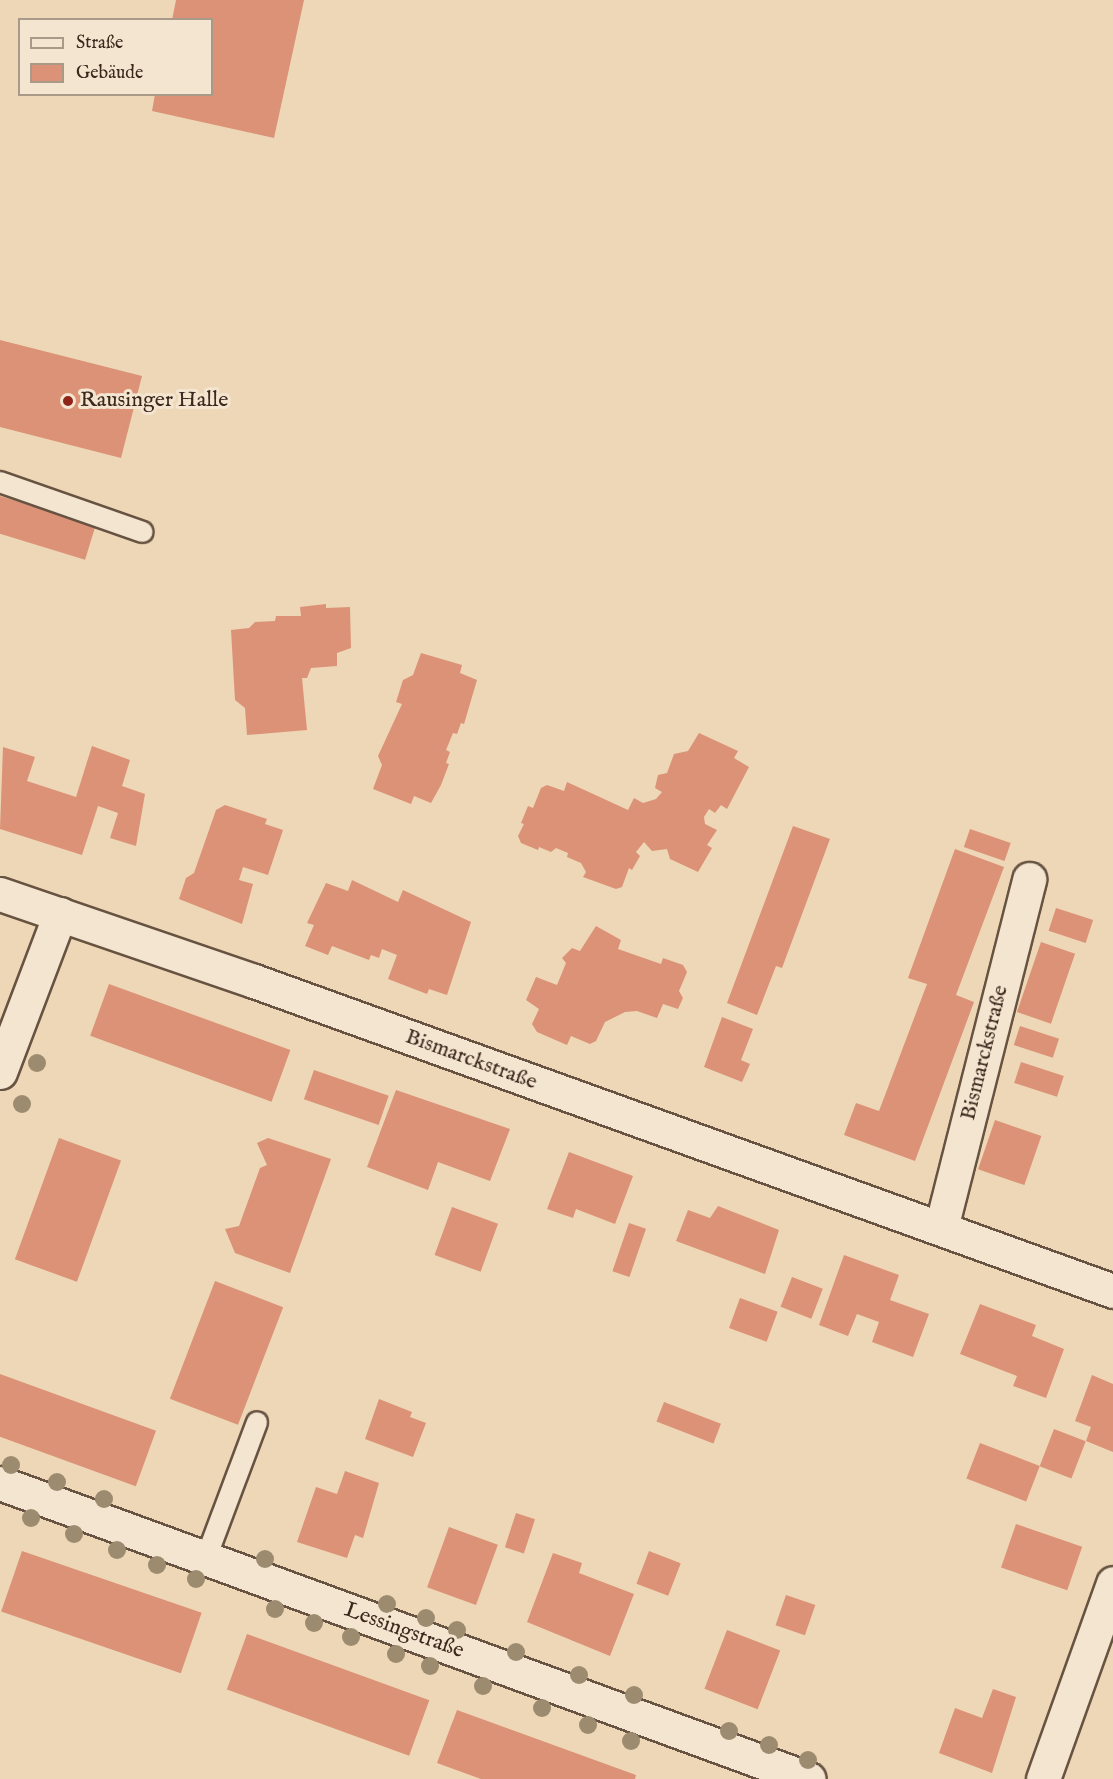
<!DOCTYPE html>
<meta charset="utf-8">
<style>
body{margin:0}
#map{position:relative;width:1113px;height:1779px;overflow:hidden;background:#edd7b6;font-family:"IM FELL English",serif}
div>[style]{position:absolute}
.building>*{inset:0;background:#db9277;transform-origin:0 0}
.roads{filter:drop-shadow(2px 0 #685342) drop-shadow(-2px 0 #685342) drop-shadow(0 2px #685342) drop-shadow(0 -2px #685342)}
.service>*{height:20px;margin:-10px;padding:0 10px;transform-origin:10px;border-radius:10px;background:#f3e5d0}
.minor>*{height:33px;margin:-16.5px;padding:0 16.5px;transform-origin:16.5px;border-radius:16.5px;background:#f3e5d0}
.trees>*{width:18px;height:18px;margin:-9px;border-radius:50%;background:#9d8b70}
.dots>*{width:16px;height:16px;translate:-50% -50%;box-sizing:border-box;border:3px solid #f3e5d0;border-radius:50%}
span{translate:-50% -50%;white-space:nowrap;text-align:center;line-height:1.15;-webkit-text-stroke:6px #f3e5d0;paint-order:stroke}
.poi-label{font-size:22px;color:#3b271c}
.left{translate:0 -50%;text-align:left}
.street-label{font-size:22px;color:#3b271c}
.legend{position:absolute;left:18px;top:18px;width:195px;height:78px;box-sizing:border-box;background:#f3e5d0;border:2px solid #a99988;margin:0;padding:8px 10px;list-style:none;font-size:18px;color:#3b271c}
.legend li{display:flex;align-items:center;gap:12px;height:30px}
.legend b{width:30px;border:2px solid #a99988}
</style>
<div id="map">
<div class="building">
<i style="clip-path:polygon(176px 0,304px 0,274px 138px,152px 111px,155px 94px,212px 94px,212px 20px,172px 20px)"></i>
<i style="clip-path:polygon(0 340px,142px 376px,121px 458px,0 427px)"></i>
<i style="left:0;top:496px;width:100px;height:36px;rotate:17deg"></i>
<i style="clip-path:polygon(326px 604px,326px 608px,350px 607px,351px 648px,337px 653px,337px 666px,311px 668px,307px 678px,302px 678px,307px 730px,247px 735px,245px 708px,235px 700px,231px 630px,249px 628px,255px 622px,275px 621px,276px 616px,301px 616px,300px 607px)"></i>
<i style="clip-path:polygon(421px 653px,462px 665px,460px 673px,477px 680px,464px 724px,461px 723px,457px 734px,453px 733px,446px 750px,450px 752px,446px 763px,449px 764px,441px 785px,431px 803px,414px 796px,411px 804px,373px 789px,382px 765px,378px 756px,402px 704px,396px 702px,403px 680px,413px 675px)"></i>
<i style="clip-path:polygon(699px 733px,738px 751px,734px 758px,749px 767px,727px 809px,721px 805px,715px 813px,709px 809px,704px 817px,705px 824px,717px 830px,707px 845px,712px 848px,698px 872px,670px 859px,667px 849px,652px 851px,644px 842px,636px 852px,640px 856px,632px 870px,629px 868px,622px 887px,616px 889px,583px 877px,586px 872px,581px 863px,567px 857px,568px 853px,556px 848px,551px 852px,539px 847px,538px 850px,521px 843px,518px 836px,524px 824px,521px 823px,528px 806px,533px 808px,541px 788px,547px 785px,564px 791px,567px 782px,628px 810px,634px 798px,643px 803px,656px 799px,662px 792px,655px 788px,658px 775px,667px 773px,674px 754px,688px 751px)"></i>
<i style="clip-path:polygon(92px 746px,130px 760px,122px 786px,145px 794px,136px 846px,110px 838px,118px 813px,98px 806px,82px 855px,0 829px,3px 747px,35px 757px,27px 781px,76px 797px)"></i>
<i style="clip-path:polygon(225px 805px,267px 819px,265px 824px,283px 830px,268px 875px,243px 867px,239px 880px,253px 884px,242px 924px,179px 899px,186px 878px,194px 873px,216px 810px)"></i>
<i style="clip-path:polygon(793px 826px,830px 839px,782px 968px,776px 966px,757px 1015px,727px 1003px)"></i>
<i style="left:970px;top:829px;width:43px;height:19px;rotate:19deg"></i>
<i style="clip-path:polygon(955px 849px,1004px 867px,956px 995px,974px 1002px,915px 1161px,844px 1135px,856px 1103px,879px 1111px,927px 984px,908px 978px)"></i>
<i style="clip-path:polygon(352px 880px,398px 902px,403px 890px,471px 922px,447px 995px,429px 989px,427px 994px,388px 979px,397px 955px,382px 949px,379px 958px,371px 955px,369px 960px,332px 946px,328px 955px,305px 946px,314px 925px,307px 923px,326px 883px,348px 891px)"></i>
<i style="left:1056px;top:908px;width:39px;height:24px;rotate:18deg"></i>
<i style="clip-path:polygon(596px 926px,621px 940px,618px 949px,661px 964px,663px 958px,683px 965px,687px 972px,679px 991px,683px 998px,678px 1009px,663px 1004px,657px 1018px,637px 1011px,625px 1012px,605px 1022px,596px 1041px,590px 1044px,571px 1036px,567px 1045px,537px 1032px,532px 1024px,539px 1009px,526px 1000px,536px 977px,557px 985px,566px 963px,562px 958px,572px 948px,580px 951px)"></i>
<i style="left:1041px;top:942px;width:36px;height:74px;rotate:19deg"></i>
<i style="left:109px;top:984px;width:193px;height:55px;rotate:20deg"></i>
<i style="clip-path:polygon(722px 1017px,753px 1029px,741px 1060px,750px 1064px,742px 1082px,704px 1067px)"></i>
<i style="left:1020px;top:1026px;width:41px;height:20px;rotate:18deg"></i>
<i style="left:1021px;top:1062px;width:45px;height:22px;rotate:18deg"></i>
<i style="left:314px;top:1070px;width:79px;height:31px;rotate:19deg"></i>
<i style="clip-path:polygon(396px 1090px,510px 1129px,490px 1181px,438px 1162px,428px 1190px,367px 1167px)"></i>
<i style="left:995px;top:1120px;width:49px;height:52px;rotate:19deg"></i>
<i style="left:59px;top:1138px;width:66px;height:129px;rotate:20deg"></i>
<i style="clip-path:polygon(268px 1138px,331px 1159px,290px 1273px,235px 1253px,225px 1229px,239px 1226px,260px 1168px,267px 1165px,257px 1143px)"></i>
<i style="clip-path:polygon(569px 1152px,633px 1176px,615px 1224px,576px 1209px,573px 1218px,547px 1209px)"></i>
<i style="clip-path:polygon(718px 1206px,779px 1230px,765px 1274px,676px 1241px,688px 1210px,710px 1218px)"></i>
<i style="left:452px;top:1207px;width:49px;height:51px;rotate:20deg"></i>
<i style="left:629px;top:1223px;width:18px;height:51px;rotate:19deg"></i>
<i style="clip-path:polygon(844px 1255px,899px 1275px,890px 1300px,929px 1314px,913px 1357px,872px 1342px,879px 1322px,857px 1314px,848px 1336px,819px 1325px)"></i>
<i style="left:792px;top:1277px;width:33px;height:32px;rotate:21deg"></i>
<i style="left:215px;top:1281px;width:73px;height:126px;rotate:21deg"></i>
<i style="left:740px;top:1298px;width:40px;height:32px;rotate:20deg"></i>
<i style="clip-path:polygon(980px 1304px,1036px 1325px,1032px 1336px,1064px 1349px,1046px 1398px,1013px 1386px,1017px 1376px,960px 1354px)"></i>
<i style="left:0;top:1374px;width:166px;height:59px;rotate:20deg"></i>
<i style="clip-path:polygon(1092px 1375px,1113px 1384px,1113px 1452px,1086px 1441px,1091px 1427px,1075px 1421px)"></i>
<i style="clip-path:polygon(379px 1399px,412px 1412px,410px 1417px,426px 1423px,413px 1457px,365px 1439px)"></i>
<i style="left:664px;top:1402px;width:61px;height:21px;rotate:21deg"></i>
<i style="left:1054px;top:1429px;width:34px;height:40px;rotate:21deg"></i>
<i style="left:980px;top:1443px;width:64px;height:38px;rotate:21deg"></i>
<i style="clip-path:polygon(345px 1471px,379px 1483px,363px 1538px,355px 1535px,347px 1558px,297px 1542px,316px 1487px,337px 1494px)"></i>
<i style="left:516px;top:1513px;width:20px;height:36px;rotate:18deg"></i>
<i style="left:1016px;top:1524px;width:70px;height:46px;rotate:19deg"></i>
<i style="left:449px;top:1527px;width:52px;height:64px;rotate:20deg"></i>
<i style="left:22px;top:1551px;width:190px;height:64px;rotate:19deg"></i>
<i style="left:649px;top:1551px;width:34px;height:35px;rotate:21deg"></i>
<i style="clip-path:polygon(553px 1553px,582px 1563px,579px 1573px,634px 1594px,610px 1656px,527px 1622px)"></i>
<i style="left:786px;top:1595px;width:31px;height:32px;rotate:19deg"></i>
<i style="left:727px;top:1630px;width:57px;height:63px;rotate:21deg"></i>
<i style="left:247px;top:1634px;width:194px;height:59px;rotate:20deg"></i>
<i style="clip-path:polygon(993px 1689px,1016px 1697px,992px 1773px,939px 1753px,955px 1708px,982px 1718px)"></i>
<i style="clip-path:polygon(457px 1710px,636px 1775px,635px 1779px,481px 1779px,437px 1763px)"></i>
</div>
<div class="roads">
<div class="service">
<i style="left:0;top:482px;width:151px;rotate:19.3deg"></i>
<i style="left:206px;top:1558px;width:145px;rotate:-69.4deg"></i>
</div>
<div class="minor">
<i style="left:0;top:894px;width:268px;rotate:18.9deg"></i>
<i style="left:254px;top:981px;width:913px;rotate:19.84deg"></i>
<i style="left:0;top:1072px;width:169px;rotate:-69.2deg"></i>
<i style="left:941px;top:1228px;width:360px;rotate:-75.8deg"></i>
<i style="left:0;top:1483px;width:861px;rotate:20.1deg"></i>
<i style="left:1043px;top:1779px;width:208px;rotate:-70.3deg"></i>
</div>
</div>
<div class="trees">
<i style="left:37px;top:1063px"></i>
<i style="left:22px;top:1104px"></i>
<i style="left:11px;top:1465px"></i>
<i style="left:57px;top:1482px"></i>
<i style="left:104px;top:1499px"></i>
<i style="left:31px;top:1518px"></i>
<i style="left:74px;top:1534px"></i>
<i style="left:117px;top:1550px"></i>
<i style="left:265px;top:1559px"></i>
<i style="left:157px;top:1565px"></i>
<i style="left:196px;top:1579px"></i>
<i style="left:387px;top:1604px"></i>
<i style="left:275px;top:1609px"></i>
<i style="left:426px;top:1618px"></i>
<i style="left:314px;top:1623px"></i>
<i style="left:457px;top:1630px"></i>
<i style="left:351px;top:1637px"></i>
<i style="left:516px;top:1652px"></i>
<i style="left:396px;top:1654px"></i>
<i style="left:430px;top:1666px"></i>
<i style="left:579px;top:1675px"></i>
<i style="left:483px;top:1686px"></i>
<i style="left:634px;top:1695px"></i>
<i style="left:542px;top:1708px"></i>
<i style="left:588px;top:1725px"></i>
<i style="left:729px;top:1731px"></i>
<i style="left:631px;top:1741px"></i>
<i style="left:769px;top:1745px"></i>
<i style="left:808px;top:1760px"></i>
</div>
<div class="dots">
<i style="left:68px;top:401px;background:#8f2418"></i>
</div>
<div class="poi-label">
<span class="left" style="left:80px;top:401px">Rausinger Halle</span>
</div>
<div class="street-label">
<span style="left:985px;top:1053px;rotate:-76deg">Bismarckstraße</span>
<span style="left:471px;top:1060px;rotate:20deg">Bismarckstraße</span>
<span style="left:404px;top:1631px;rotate:20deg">Lessingstraße</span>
</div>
<ul class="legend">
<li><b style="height:8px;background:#f3e5d0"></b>Straße</li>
<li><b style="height:16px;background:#db9277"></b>Gebäude</li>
</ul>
</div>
